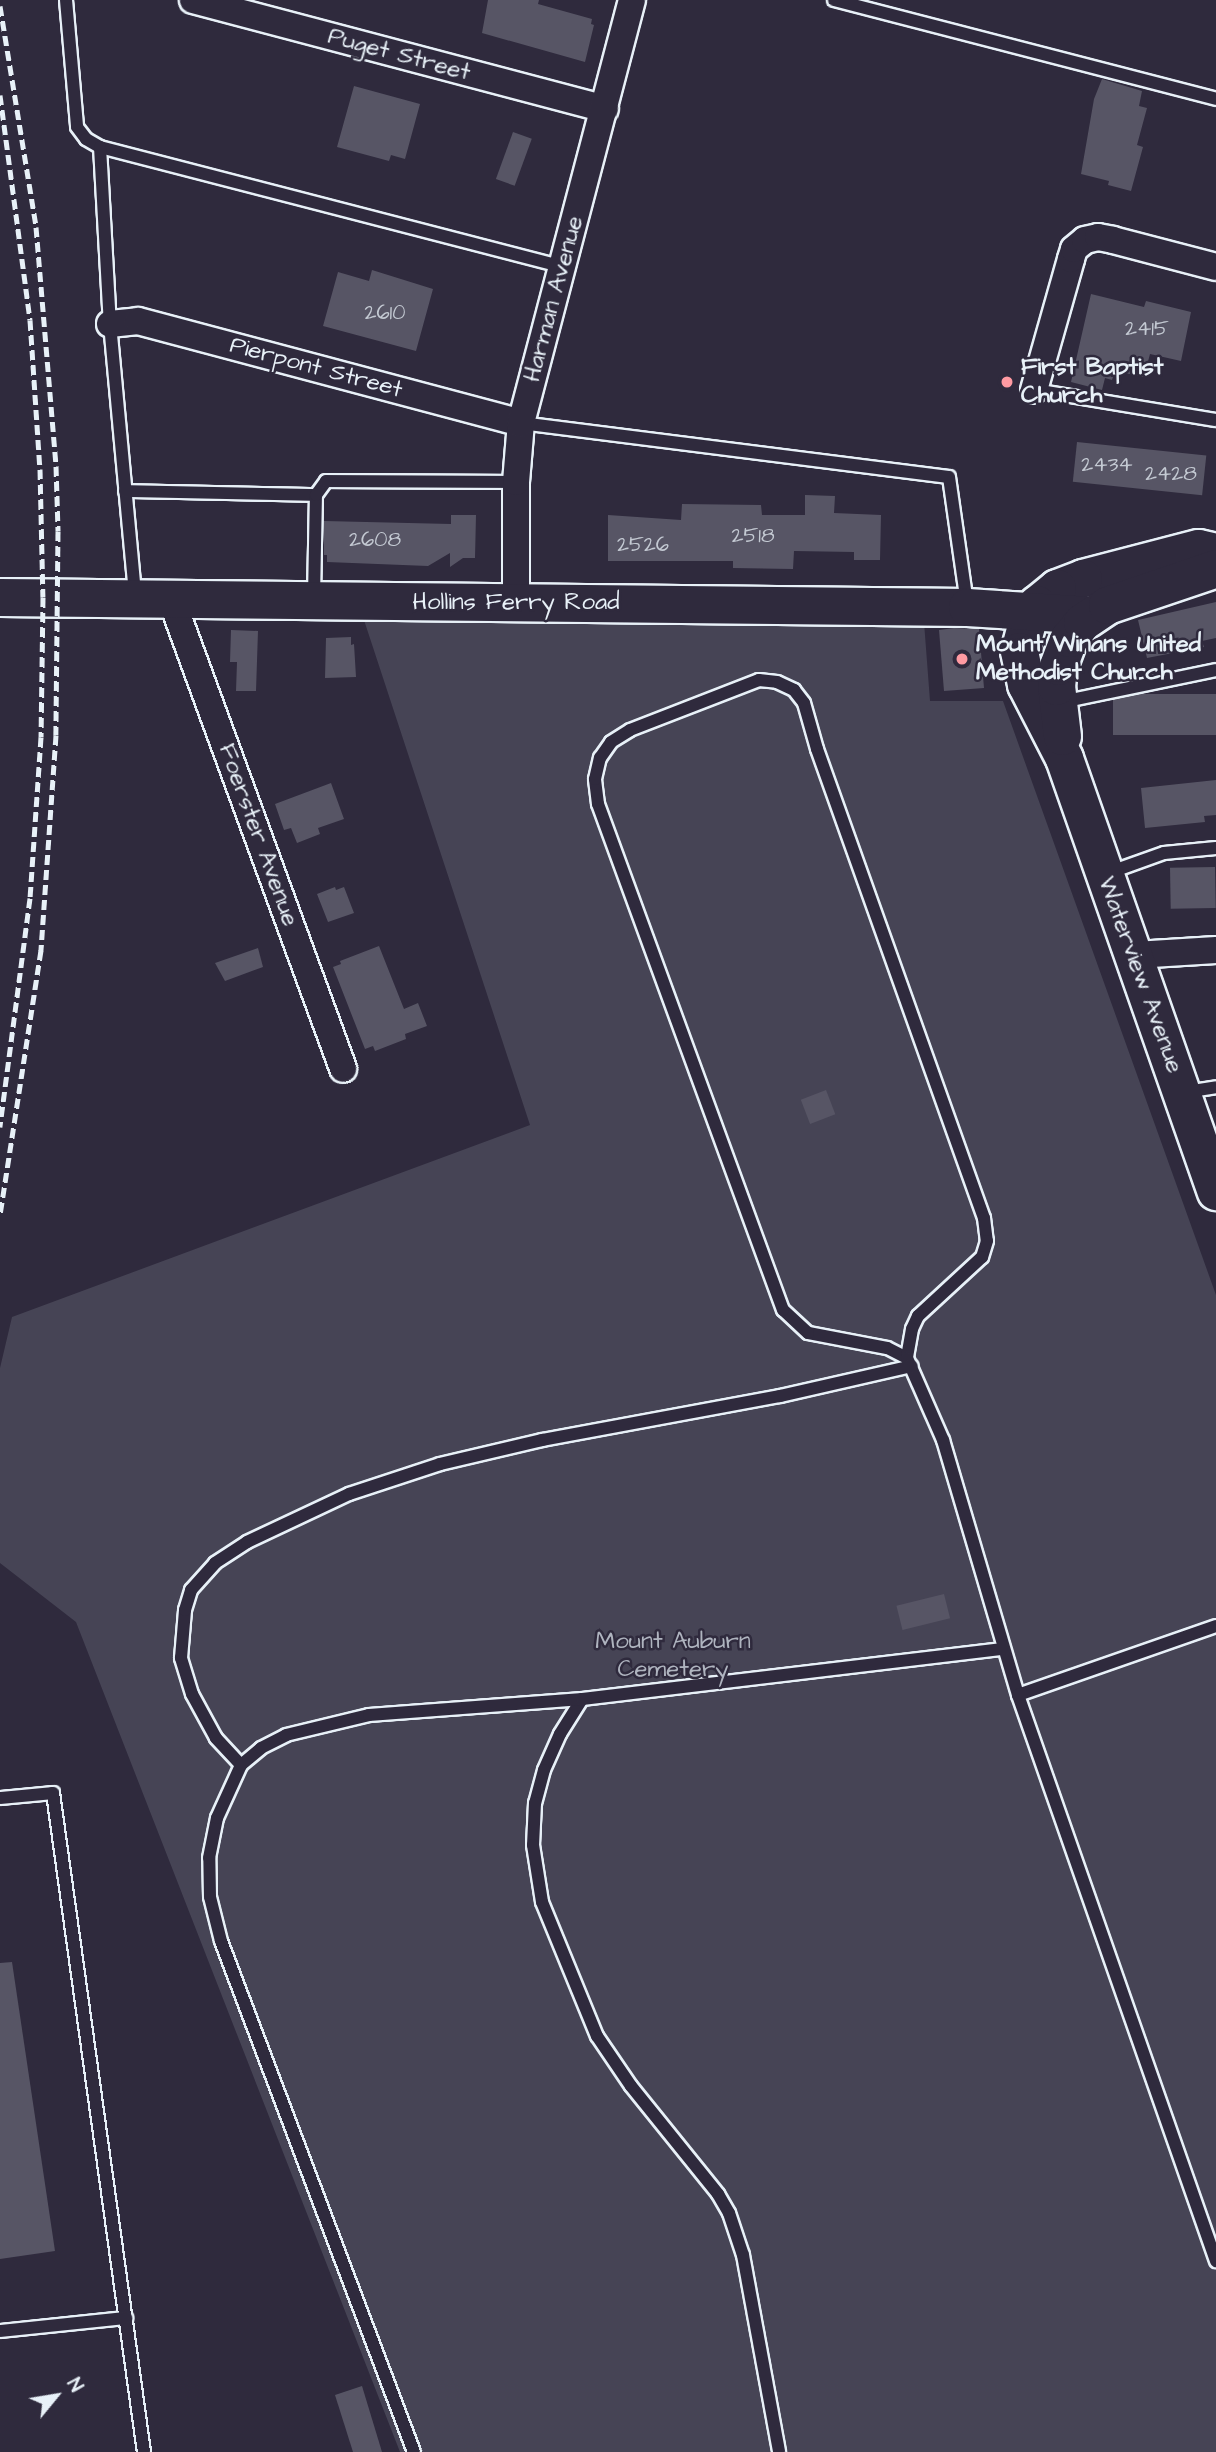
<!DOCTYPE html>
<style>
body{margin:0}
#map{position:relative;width:1216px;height:2452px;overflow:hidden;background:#2f2a3d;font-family:"Architects Daughter",sans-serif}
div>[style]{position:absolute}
.green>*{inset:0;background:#464455}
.building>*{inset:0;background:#575565;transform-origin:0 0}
.roads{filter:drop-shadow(2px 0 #e8f1f8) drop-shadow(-2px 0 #e8f1f8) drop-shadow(0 2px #e8f1f8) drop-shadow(0 -2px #e8f1f8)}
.lane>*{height:12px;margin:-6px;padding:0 6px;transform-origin:6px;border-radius:6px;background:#2f2a3d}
.street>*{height:26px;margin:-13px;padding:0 13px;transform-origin:13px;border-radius:13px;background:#2f2a3d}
.secondary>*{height:37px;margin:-18.5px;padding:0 18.5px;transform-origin:18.5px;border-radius:18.5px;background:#2f2a3d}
.rail>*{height:5px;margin-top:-2.5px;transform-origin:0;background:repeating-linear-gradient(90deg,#e8f1f8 0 10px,transparent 0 15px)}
.dots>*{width:19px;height:19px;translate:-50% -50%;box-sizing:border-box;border:4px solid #2f2a3d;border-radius:50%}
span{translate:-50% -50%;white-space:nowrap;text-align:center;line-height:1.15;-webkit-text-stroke:5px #2f2a3d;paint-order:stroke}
.number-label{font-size:21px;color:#c4cad3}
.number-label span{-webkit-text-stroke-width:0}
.street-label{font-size:24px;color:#e8f1f8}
.poi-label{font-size:24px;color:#e8f1f8;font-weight:700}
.left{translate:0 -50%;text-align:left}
.park-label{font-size:24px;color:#afb4bf}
.north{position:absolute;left:21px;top:2361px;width:70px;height:70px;-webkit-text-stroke:5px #2f2a3d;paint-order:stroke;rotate:60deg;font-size:19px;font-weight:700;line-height:28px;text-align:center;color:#e8f1f8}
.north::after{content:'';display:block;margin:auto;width:24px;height:32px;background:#e8f1f8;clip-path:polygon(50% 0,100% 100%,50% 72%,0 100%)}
</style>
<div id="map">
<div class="green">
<i style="clip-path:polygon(363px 617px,924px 622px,930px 701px,1003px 701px,1216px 1295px,1216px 2452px,400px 2452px,76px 1622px,0 1563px,0 1368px,12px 1317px,530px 1125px)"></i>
</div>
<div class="building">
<i style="clip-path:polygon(488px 0,539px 0,538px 4px,592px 19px,591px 24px,594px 25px,585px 62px,482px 33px)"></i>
<i style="clip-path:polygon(1102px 79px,1142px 91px,1139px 106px,1147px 108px,1137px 145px,1143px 147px,1131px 191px,1108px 185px,1109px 181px,1081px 174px,1094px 99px)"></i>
<i style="clip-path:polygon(354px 86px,420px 104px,405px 159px,391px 155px,389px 161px,337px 147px)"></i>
<i style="left:513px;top:132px;width:20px;height:50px;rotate:20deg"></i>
<i style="clip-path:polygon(372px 270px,433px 289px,416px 351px,323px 326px,338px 272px,369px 281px)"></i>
<i style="clip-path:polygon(1091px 294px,1144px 307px,1146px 301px,1191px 312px,1181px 361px,1150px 354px,1144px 377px,1115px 371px,1112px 380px,1105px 378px,1102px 390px,1071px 382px)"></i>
<i style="left:1077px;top:442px;width:130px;height:40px;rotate:6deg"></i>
<i style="clip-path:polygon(805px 495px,835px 496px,834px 513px,881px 515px,880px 560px,854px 560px,854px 552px,794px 551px,793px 569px,733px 568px,733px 561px,608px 561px,608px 515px,681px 520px,682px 504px,761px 505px,762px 515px,805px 515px)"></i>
<i style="clip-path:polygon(451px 515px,476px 515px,475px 558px,463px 558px,450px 567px,450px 553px,428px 566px,327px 562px,327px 555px,324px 555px,324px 521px,451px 524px)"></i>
<i style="clip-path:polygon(1216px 602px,1216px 638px,1202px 641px,1204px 647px,1147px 658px,1138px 620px)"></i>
<i style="clip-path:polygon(954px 628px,979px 629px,984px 688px,944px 691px,939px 630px)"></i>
<i style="clip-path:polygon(231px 630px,258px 631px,256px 691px,236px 691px,237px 662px,230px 662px)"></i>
<i style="clip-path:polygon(351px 637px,351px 645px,354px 644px,356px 677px,325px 678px,326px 638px)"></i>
<i style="left:1216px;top:694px;width:41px;height:103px;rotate:90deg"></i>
<i style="clip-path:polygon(1216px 780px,1216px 815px,1204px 816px,1205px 822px,1145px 828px,1141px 788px)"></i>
<i style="clip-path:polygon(331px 783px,344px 819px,318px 828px,320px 834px,297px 843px,291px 828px,284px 830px,275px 804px)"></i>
<i style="left:1215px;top:867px;width:41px;height:45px;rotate:89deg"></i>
<i style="clip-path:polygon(335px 887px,336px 890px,344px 887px,354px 913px,328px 922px,317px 894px)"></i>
<i style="clip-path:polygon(379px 946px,404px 1009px,418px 1003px,427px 1026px,405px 1034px,406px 1039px,375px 1051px,373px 1046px,365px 1049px,333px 967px,341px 964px,340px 961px)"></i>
<i style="clip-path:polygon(258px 948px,263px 967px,225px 981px,215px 963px)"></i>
<i style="left:826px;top:1090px;width:26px;height:27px;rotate:69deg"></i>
<i style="left:944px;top:1594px;width:25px;height:49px;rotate:76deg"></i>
<i style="clip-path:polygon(12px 1962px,55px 2251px,0 2259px,0 1963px)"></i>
<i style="clip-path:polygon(362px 2386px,382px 2452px,353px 2452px,335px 2395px)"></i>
</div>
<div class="roads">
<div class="lane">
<i style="left:66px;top:0;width:127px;rotate:85deg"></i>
<i style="left:77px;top:127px;width:15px;rotate:53deg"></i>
<i style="left:86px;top:139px;width:16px;rotate:30deg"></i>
<i style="left:100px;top:147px;width:478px;rotate:14.5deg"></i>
<i style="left:834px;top:0;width:395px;rotate:14.5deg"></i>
<i style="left:100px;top:147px;width:177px;rotate:86.8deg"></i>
<i style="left:110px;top:324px;width:273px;rotate:84.7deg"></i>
<i style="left:1034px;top:390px;width:184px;rotate:9.4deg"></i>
<i style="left:521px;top:423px;width:431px;rotate:7.2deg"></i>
<i style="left:949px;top:477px;width:127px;rotate:81.9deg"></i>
<i style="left:125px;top:491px;width:191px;rotate:1.2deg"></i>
<i style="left:314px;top:597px;width:102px;rotate:-88.9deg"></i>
<i style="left:316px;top:495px;width:17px;rotate:-54deg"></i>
<i style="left:326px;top:481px;width:190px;rotate:0.3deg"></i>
<i style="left:1062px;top:702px;width:157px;rotate:-11.7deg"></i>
<i style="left:1108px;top:873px;width:59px;rotate:-19.7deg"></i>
<i style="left:1164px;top:853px;width:52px;rotate:-5.5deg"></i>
<i style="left:1186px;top:1092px;width:30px;rotate:-9deg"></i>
<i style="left:907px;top:1358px;width:22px;rotate:-153deg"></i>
<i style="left:887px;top:1348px;width:80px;rotate:-169.2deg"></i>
<i style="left:808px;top:1333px;width:34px;rotate:-137deg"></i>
<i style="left:783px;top:1310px;width:539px;rotate:-110.08deg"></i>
<i style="left:598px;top:804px;width:25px;rotate:-97deg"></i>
<i style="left:595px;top:779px;width:22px;rotate:-77deg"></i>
<i style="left:600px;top:758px;width:19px;rotate:-55deg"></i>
<i style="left:611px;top:742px;width:22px;rotate:-32deg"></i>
<i style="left:630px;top:730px;width:138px;rotate:-21.2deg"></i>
<i style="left:759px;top:680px;width:18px;rotate:6deg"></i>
<i style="left:777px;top:682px;width:19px;rotate:25deg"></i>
<i style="left:794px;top:690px;width:16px;rotate:52deg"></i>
<i style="left:804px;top:703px;width:48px;rotate:74.2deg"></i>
<i style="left:817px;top:749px;width:498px;rotate:70.4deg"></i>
<i style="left:984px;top:1218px;width:23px;rotate:83deg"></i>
<i style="left:987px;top:1241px;width:17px;rotate:107deg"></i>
<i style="left:982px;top:1257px;width:87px;rotate:137.3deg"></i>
<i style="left:918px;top:1316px;width:14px;rotate:115deg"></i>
<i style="left:912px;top:1329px;width:29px;rotate:100deg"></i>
<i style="left:907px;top:1358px;width:90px;rotate:66.3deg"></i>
<i style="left:943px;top:1440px;width:266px;rotate:73.6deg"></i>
<i style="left:1018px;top:1695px;width:600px;rotate:70.72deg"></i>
<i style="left:1018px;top:1695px;width:210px;rotate:-19.2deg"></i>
<i style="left:582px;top:1699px;width:41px;rotate:122.2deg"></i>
<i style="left:560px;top:1734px;width:39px;rotate:114deg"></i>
<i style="left:544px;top:1770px;width:34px;rotate:105deg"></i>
<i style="left:535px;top:1803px;width:42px;rotate:92.7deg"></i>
<i style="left:533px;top:1845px;width:58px;rotate:81deg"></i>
<i style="left:542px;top:1902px;width:145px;rotate:67.7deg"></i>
<i style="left:597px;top:2036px;width:60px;rotate:55.8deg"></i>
<i style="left:631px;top:2086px;width:139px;rotate:51.1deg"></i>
<i style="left:718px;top:2194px;width:22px;rotate:60deg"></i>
<i style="left:729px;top:2213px;width:44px;rotate:71.6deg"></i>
<i style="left:743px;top:2255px;width:200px;rotate:79.6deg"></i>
<i style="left:241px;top:1765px;width:37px;rotate:-133deg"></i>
<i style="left:216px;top:1738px;width:50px;rotate:-118.6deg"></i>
<i style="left:192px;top:1694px;width:38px;rotate:-107deg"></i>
<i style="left:181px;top:1658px;width:48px;rotate:-85.2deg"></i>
<i style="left:185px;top:1610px;width:21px;rotate:-73deg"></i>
<i style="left:191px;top:1590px;width:36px;rotate:-48deg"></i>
<i style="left:215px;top:1563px;width:38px;rotate:-33deg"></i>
<i style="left:247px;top:1542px;width:113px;rotate:-25.2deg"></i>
<i style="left:349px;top:1494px;width:96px;rotate:-18.2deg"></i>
<i style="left:440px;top:1464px;width:105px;rotate:-13.2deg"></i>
<i style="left:542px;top:1440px;width:242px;rotate:-10.5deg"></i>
<i style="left:780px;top:1396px;width:135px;rotate:-12.8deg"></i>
<i style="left:0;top:1798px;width:53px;rotate:-5.4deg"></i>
<i style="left:53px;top:1793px;width:665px;rotate:82.14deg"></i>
<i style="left:0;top:2331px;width:127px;rotate:-5.9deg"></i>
<i style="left:414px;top:2452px;width:546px;rotate:-110.69deg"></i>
<i style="left:221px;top:1941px;width:45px;rotate:-104deg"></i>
<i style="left:210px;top:1897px;width:39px;rotate:-91deg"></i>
<i style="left:209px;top:1858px;width:41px;rotate:-78.7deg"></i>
<i style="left:217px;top:1818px;width:58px;rotate:-65.6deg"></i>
<i style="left:241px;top:1765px;width:26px;rotate:-40deg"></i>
<i style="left:261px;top:1748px;width:28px;rotate:-27deg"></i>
<i style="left:286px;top:1735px;width:85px;rotate:-13.5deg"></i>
<i style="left:369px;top:1715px;width:214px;rotate:-4.3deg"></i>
<i style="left:582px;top:1699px;width:424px;rotate:-6.8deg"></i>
</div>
<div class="street">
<i style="left:193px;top:0;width:426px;rotate:14.8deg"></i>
<i style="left:110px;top:324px;width:28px;rotate:-6deg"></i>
<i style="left:138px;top:321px;width:396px;rotate:14.9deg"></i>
<i style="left:1034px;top:390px;width:136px;rotate:-74.2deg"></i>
<i style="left:1071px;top:259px;width:10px;rotate:-73deg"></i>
<i style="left:1074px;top:249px;width:14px;rotate:-39deg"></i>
<i style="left:1085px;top:240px;width:13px;rotate:-13deg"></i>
<i style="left:1098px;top:237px;width:15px;rotate:11deg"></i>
<i style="left:1113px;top:240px;width:106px;rotate:14.7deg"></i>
<i style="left:172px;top:601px;width:498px;rotate:69.9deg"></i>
<i style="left:516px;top:603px;width:121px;rotate:-90deg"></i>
<i style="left:516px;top:482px;width:59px;rotate:-85.2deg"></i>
<i style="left:521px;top:423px;width:437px;rotate:-75.3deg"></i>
<i style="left:1135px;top:955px;width:81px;rotate:-3.5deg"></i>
</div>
<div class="secondary">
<i style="left:1216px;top:552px;width:18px;rotate:-167deg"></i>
<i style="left:1198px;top:548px;width:119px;rotate:165.4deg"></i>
<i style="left:1083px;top:578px;width:28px;rotate:159deg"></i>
<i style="left:1057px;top:588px;width:26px;rotate:141deg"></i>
<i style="left:1037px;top:604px;width:17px;rotate:123deg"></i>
<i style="left:1028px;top:618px;width:34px;rotate:105deg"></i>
<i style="left:1019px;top:651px;width:34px;rotate:78deg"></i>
<i style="left:1026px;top:684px;width:83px;rotate:62.8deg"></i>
<i style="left:1064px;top:758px;width:459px;rotate:70.7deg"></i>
<i style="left:0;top:597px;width:967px;rotate:0.59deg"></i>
<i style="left:967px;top:607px;width:123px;rotate:3.7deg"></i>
<i style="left:1062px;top:736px;width:50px;rotate:-96.8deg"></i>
<i style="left:1056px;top:686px;width:20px;rotate:-84deg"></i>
<i style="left:1058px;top:666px;width:30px;rotate:-69deg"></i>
<i style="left:1069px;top:638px;width:21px;rotate:-51deg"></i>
<i style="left:1082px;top:622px;width:30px;rotate:-34deg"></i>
<i style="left:1107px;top:605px;width:115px;rotate:-18.7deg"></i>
</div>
</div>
<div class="rail">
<i style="left:0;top:6px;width:224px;rotate:80.7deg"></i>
<i style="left:36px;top:227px;width:240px;rotate:85.2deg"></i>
<i style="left:56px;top:466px;width:65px;rotate:88.2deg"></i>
<i style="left:58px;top:531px;width:204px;rotate:90.6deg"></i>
<i style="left:56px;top:735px;width:216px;rotate:94deg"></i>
<i style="left:41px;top:950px;width:268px;rotate:98.8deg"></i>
<i style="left:0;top:95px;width:227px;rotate:82.4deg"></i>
<i style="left:30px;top:320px;width:149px;rotate:86.2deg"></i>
<i style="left:40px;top:469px;width:128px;rotate:88.7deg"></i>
<i style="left:43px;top:597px;width:140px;rotate:90.8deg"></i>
<i style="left:41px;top:737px;width:161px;rotate:93.9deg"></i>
<i style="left:30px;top:898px;width:231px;rotate:97.5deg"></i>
</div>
<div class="dots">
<i style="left:1007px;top:382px;background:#ff9aa2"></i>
<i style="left:962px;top:659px;background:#ff9aa2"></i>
</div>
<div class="number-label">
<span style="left:385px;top:313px">2610</span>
<span style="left:1147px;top:329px">2415</span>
<span style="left:1107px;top:465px">2434</span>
<span style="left:1171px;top:474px">2428</span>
<span style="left:753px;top:536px">2518</span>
<span style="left:375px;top:540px">2608</span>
<span style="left:643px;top:545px">2526</span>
</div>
<div class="street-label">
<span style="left:399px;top:55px;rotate:15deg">Puget Street</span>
<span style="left:554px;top:299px;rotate:-75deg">Harman Avenue</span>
<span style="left:316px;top:368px;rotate:15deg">Pierpont Street</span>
<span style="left:516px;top:603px">Hollins Ferry Road</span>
<span style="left:258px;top:835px;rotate:70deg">Foerster Avenue</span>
<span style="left:1140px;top:975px;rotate:70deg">Waterview Avenue</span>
</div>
<div class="poi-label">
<span class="left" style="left:1021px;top:382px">First Baptist<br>Church</span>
<span class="left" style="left:976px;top:659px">Mount Winans United<br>Methodist Church</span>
</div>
<div class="park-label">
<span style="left:673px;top:1656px">Mount Auburn<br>Cemetery</span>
</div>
<div class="north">N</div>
</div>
